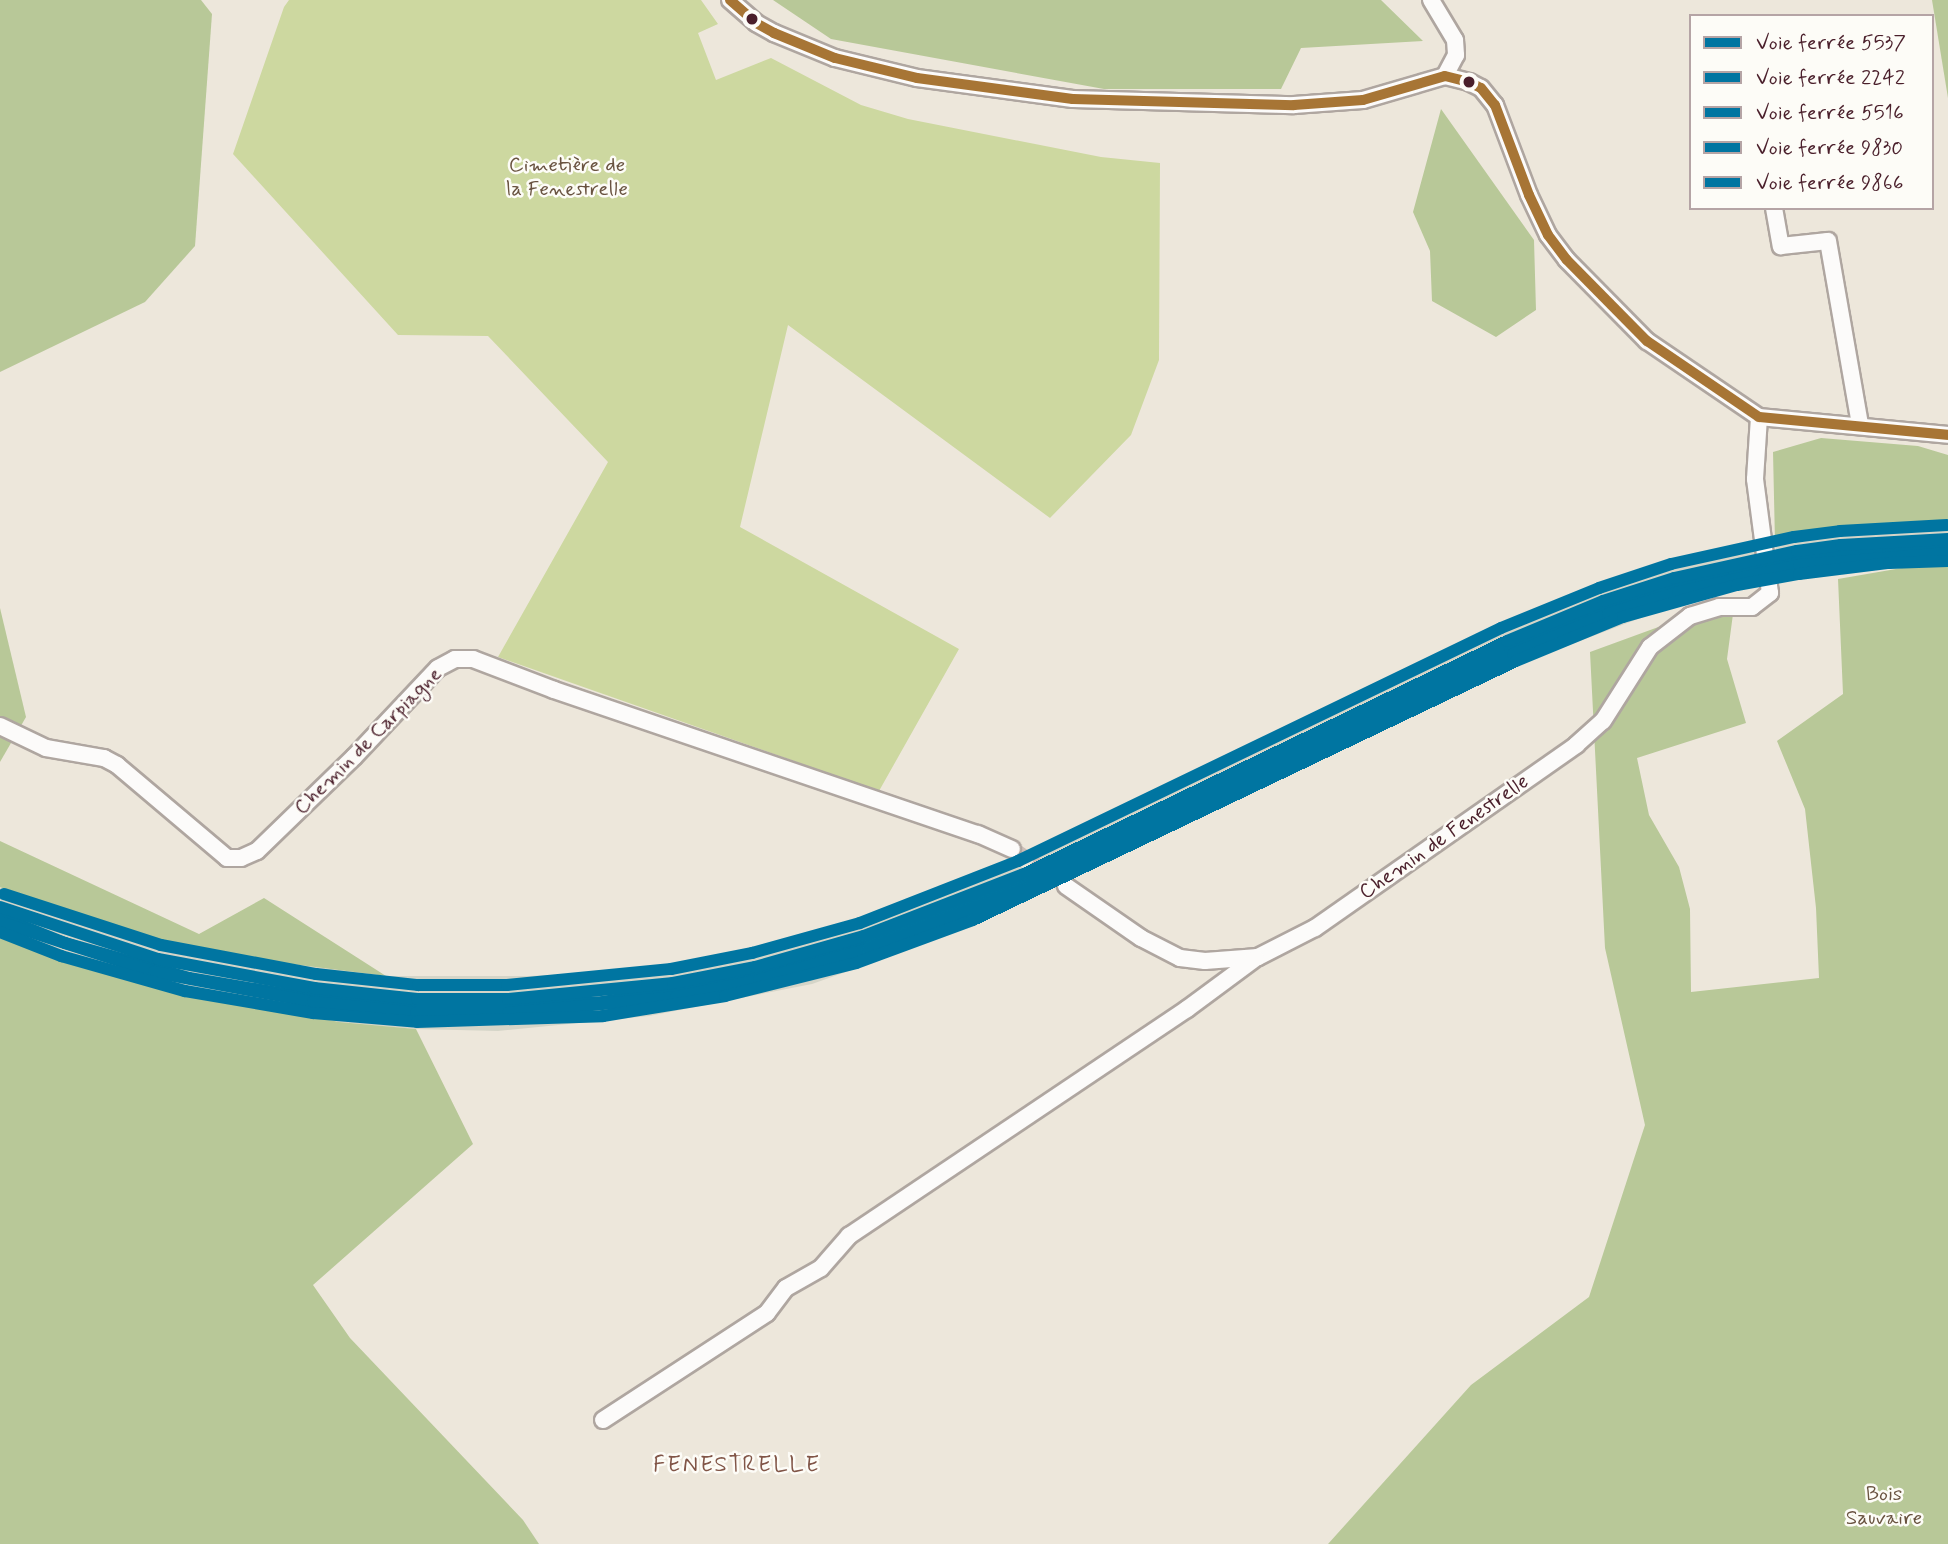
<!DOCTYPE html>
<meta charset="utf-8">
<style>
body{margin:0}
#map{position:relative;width:1948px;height:1544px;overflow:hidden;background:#ede7db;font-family:Mynerve,sans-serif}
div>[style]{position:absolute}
.industrial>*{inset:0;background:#d5d5c8}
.green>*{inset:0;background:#cdd8a0}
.forest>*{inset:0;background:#b8c898}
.minor-tunnel>*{height:16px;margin-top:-8px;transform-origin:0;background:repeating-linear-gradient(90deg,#ccbfb8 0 16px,transparent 0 24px)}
.roads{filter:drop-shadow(2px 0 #afa6a0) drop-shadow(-2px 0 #afa6a0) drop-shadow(0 2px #afa6a0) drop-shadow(0 -2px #afa6a0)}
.minor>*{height:16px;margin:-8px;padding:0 8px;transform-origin:8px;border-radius:8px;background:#fcfbfa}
.bus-1>*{height:10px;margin:-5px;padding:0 5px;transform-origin:5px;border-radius:5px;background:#a77535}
.rail-1>*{height:12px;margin:-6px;padding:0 6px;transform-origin:6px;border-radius:6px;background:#0075a1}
.rail-2>*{height:12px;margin:-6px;padding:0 6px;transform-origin:6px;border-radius:6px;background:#0075a1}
.rail-3>*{height:12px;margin:-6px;padding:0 6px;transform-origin:6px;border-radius:6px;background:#0075a1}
.rail-4>*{height:12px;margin:-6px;padding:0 6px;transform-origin:6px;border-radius:6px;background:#0075a1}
.rail-5>*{height:12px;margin:-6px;padding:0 6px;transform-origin:6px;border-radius:6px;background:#0075a1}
.dots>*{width:19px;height:19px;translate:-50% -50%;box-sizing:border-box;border:4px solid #fdfcf7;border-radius:50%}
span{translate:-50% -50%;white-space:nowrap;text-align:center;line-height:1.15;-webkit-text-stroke:5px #fdfcf7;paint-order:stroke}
.park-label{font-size:21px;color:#695340}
.street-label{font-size:21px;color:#4a1f2b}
.neighbourhood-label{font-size:23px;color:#815547;letter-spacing:2px}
.legend{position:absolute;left:1689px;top:14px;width:245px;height:196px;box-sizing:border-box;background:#fdfcf7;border:2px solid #b5a4a5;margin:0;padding:9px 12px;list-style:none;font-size:21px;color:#4a1f2b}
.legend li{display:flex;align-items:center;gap:14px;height:35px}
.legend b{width:35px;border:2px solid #b5a4a5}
</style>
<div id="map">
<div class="industrial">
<i style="clip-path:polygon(1948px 525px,1948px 559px,1873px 563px,1779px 578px,1775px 542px,1850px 530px)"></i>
<i style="clip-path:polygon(1754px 546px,1759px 585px,1704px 597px,1643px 617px,1506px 669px,1069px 878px,1029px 851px,1496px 625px,1688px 558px)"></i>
<i style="clip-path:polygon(1010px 859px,1050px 887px,888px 957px,812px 984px,649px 1016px,498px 1031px,416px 1029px,339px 1022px,145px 981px,66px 959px,0 931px,0 887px,33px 902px,140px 937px,260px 960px,386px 976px,529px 976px,624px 972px,730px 956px,834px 929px,927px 895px)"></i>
</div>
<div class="green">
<i style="clip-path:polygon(289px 0,701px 0,718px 24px,698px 33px,716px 80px,771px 58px,861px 105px,908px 119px,1101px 157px,1160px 163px,1159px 360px,1131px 435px,1050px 518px,788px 325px,740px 527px,959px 649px,879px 791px,498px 657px,608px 462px,488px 336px,398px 335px,233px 154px,284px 7px)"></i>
</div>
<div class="forest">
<i style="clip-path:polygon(0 0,201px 0,212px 14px,195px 246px,145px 302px,0 372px)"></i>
<i style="clip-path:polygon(773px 0,1381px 0,1423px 41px,1301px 48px,1281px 89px,1104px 89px,831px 39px)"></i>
<i style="clip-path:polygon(1932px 0,1948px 0,1948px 98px)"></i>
<i style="clip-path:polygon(1441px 109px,1534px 240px,1536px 310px,1496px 337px,1432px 301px,1430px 251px,1413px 212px)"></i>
<i style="clip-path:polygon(1821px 438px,1918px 446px,1948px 455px,1948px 525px,1850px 530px,1775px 542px,1773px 452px)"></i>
<i style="clip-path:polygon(1948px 560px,1948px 1544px,1328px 1544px,1471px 1385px,1589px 1297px,1645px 1125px,1605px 948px,1590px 652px,1735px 599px,1727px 659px,1746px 723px,1637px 758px,1649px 815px,1679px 867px,1690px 909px,1691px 992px,1819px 978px,1816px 908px,1805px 809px,1777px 741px,1843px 694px,1838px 579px)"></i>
<i style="clip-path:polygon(0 608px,26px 717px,0 762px)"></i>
<i style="clip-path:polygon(0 841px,199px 934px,264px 898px,386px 976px,260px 960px,140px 937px,33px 902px,0 887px)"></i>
<i style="clip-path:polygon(0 931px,66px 959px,145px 981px,339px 1022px,416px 1029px,473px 1144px,313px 1285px,350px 1338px,523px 1520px,539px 1544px,0 1544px)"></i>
</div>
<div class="minor-tunnel">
<i style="left:1012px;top:849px;width:65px;rotate:34.4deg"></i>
</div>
<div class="roads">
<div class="minor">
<i style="left:730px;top:0;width:35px;rotate:41deg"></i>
<i style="left:756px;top:23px;width:21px;rotate:29deg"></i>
<i style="left:774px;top:33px;width:66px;rotate:22.3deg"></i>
<i style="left:835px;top:58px;width:84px;rotate:13.7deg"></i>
<i style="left:917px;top:78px;width:157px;rotate:7.7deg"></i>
<i style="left:1073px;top:99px;width:221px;rotate:1.6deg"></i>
<i style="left:1294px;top:105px;width:69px;rotate:-4.1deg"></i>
<i style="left:1363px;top:100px;width:85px;rotate:-16.3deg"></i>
<i style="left:1445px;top:76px;width:25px;rotate:14deg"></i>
<i style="left:1469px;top:82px;width:13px;rotate:27deg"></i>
<i style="left:1481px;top:88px;width:22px;rotate:51deg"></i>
<i style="left:1495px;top:105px;width:96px;rotate:69.3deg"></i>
<i style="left:1529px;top:195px;width:44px;rotate:64.6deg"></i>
<i style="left:1548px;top:235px;width:31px;rotate:53deg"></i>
<i style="left:1567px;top:260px;width:114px;rotate:45.4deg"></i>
<i style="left:1647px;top:341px;width:135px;rotate:34.2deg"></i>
<i style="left:1759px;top:417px;width:190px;rotate:5.4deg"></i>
<i style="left:1431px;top:0;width:47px;rotate:59deg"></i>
<i style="left:1455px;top:40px;width:15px;rotate:86deg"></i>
<i style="left:1456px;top:55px;width:24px;rotate:118deg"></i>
<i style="left:1774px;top:208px;width:39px;rotate:80deg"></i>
<i style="left:1781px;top:246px;width:47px;rotate:-6.1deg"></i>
<i style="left:1828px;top:241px;width:187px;rotate:80.1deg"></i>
<i style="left:0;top:726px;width:51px;rotate:25.6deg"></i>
<i style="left:46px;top:748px;width:59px;rotate:9.8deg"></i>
<i style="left:104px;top:758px;width:15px;rotate:28deg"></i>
<i style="left:117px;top:765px;width:144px;rotate:40.2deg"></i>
<i style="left:227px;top:858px;width:14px"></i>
<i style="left:241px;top:858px;width:17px;rotate:-24deg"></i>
<i style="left:257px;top:851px;width:135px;rotate:-44.1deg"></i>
<i style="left:354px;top:757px;width:122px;rotate:-46.7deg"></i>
<i style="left:438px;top:668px;width:19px;rotate:-28deg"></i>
<i style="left:455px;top:659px;width:18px"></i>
<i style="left:473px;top:659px;width:87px;rotate:20.9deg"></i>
<i style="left:554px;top:690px;width:448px;rotate:18.8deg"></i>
<i style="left:978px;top:834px;width:37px;rotate:24deg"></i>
<i style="left:1066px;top:886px;width:91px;rotate:34.7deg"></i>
<i style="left:1141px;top:938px;width:44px;rotate:27.1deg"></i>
<i style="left:1180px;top:958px;width:25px;rotate:7deg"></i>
<i style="left:1205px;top:961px;width:53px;rotate:-4.3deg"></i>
<i style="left:1258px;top:957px;width:64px;rotate:-27deg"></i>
<i style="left:1315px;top:928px;width:319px;rotate:-35deg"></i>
<i style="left:1576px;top:745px;width:36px;rotate:-42deg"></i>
<i style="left:1603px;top:721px;width:88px;rotate:-57.6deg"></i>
<i style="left:1650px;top:647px;width:51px;rotate:-37.8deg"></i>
<i style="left:1690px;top:616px;width:30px;rotate:-17deg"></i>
<i style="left:1719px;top:607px;width:33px"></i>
<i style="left:1752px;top:607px;width:23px;rotate:-38deg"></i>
<i style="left:1770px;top:593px;width:115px;rotate:-97.5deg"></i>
<i style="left:1755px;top:479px;width:62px;rotate:-86.3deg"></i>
<i style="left:603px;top:1420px;width:196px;rotate:-33.1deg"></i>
<i style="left:767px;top:1313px;width:31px;rotate:-53deg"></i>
<i style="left:786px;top:1288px;width:40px;rotate:-29.7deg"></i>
<i style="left:821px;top:1268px;width:43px;rotate:-48.8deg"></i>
<i style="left:849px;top:1236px;width:407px;rotate:-33.9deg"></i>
<i style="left:1187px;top:1009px;width:86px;rotate:-36.5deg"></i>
</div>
</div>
<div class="bus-1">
<i style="left:730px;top:0;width:35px;rotate:41deg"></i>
<i style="left:756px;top:23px;width:21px;rotate:29deg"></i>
<i style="left:774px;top:33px;width:66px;rotate:22.3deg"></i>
<i style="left:835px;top:58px;width:84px;rotate:13.7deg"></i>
<i style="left:917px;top:78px;width:157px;rotate:7.7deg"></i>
<i style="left:1073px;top:99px;width:221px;rotate:1.6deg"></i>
<i style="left:1294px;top:105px;width:69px;rotate:-4.1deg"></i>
<i style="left:1363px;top:100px;width:85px;rotate:-16.3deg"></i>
<i style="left:1445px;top:76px;width:25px;rotate:14deg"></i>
<i style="left:1469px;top:82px;width:13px;rotate:27deg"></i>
<i style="left:1481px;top:88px;width:22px;rotate:51deg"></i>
<i style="left:1495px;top:105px;width:96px;rotate:69.3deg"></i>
<i style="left:1529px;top:195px;width:44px;rotate:64.6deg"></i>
<i style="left:1548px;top:235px;width:31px;rotate:53deg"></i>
<i style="left:1567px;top:260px;width:114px;rotate:45.4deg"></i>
<i style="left:1647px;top:341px;width:135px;rotate:34.2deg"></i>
<i style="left:1759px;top:417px;width:190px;rotate:5.4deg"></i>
</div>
<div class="rail-1">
<i style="left:0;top:917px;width:70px;rotate:21.8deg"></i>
<i style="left:65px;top:943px;width:129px;rotate:15.8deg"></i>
<i style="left:189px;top:978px;width:127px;rotate:9.5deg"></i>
<i style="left:314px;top:999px;width:103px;rotate:5deg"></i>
<i style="left:417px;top:1008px;width:186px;rotate:-1.8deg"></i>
<i style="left:603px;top:1002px;width:122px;rotate:-9.5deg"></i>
<i style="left:723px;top:982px;width:134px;rotate:-14.2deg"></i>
<i style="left:853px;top:949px;width:121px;rotate:-20.2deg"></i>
<i style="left:967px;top:907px;width:602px;rotate:-25.5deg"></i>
<i style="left:1510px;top:648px;width:117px;rotate:-22.2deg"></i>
<i style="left:1618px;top:604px;width:121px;rotate:-15.9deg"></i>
<i style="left:1734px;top:571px;width:64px;rotate:-9.9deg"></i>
<i style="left:1797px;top:560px;width:92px;rotate:-6.9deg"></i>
<i style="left:1888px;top:549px;width:60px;rotate:-1.9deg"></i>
</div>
<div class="rail-2">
<i style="left:0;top:907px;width:166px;rotate:18.2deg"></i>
<i style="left:158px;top:959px;width:159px;rotate:10.5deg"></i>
<i style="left:314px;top:988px;width:104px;rotate:6.1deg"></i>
<i style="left:417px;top:999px;width:91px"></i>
<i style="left:508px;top:999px;width:166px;rotate:-5.5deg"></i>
<i style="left:673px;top:983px;width:84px;rotate:-11deg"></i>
<i style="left:755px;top:967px;width:113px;rotate:-15.9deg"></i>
<i style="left:864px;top:936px;width:172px;rotate:-21.2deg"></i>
<i style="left:1024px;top:874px;width:536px;rotate:-25.75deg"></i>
<i style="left:1507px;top:641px;width:104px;rotate:-22.6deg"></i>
<i style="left:1603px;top:601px;width:75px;rotate:-17.9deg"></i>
<i style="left:1674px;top:578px;width:126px;rotate:-12.4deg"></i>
<i style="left:1797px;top:551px;width:44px;rotate:-7.8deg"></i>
<i style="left:1841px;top:545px;width:107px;rotate:-3.2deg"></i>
</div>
<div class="rail-3">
<i style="left:0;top:922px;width:162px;rotate:18deg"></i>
<i style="left:154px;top:972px;width:162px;rotate:10.7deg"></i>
<i style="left:313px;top:1002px;width:104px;rotate:6.1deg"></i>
<i style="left:416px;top:1013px;width:92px"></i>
<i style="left:508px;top:1013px;width:169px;rotate:-5.4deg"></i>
<i style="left:676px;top:997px;width:85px;rotate:-11.6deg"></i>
<i style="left:759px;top:980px;width:113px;rotate:-15.9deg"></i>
<i style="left:868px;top:949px;width:173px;rotate:-21.1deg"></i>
<i style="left:1029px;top:887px;width:537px;rotate:-25.71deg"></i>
<i style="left:1513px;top:654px;width:103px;rotate:-22.8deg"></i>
<i style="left:1608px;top:614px;width:73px;rotate:-17.4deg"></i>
<i style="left:1678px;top:592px;width:124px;rotate:-12.6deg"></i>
<i style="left:1799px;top:565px;width:149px;rotate:-4.6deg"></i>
</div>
<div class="rail-4">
<i style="left:0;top:932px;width:66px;rotate:21.5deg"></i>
<i style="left:61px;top:956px;width:129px;rotate:15.8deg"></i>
<i style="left:185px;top:991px;width:130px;rotate:9.8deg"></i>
<i style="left:313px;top:1013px;width:104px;rotate:4.9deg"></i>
<i style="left:417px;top:1022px;width:186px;rotate:-1.8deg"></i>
<i style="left:603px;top:1016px;width:124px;rotate:-9.3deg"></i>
<i style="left:725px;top:996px;width:135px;rotate:-14.1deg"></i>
<i style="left:856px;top:963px;width:125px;rotate:-20.2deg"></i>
<i style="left:973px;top:920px;width:602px;rotate:-25.5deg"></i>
<i style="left:1516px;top:661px;width:116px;rotate:-22.4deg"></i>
<i style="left:1623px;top:617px;width:118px;rotate:-15.7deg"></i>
<i style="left:1737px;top:585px;width:63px;rotate:-10.1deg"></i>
<i style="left:1799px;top:574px;width:91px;rotate:-7deg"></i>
<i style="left:1889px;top:563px;width:59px;rotate:-1.9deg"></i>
</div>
<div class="rail-5">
<i style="left:4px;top:894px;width:165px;rotate:18deg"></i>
<i style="left:161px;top:945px;width:158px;rotate:10.6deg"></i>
<i style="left:316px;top:974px;width:103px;rotate:6.2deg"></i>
<i style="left:418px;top:985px;width:89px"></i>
<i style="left:507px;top:985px;width:165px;rotate:-5.6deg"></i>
<i style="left:671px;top:969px;width:83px;rotate:-11.2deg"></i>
<i style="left:752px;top:953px;width:112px;rotate:-15.5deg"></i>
<i style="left:860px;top:923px;width:170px;rotate:-21.4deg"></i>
<i style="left:1018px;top:861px;width:536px;rotate:-25.75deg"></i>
<i style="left:1501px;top:628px;width:106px;rotate:-22.2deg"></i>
<i style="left:1599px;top:588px;width:76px;rotate:-18.4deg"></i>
<i style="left:1671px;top:564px;width:126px;rotate:-12.4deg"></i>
<i style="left:1794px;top:537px;width:46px;rotate:-7.4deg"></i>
<i style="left:1840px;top:531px;width:107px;rotate:-3.2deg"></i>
</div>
<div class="dots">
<i style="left:752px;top:19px;background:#4a1f2b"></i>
<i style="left:1469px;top:82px;background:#4a1f2b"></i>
</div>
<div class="park-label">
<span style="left:567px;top:177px">Cimetière de<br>la Fenestrelle</span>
<span style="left:1884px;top:1506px">Bois<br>Sauvaire</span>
</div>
<div class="street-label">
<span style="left:368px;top:741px;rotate:-45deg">Chemin de Carpiagne</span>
<span style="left:1444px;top:837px;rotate:-35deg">Chemin de Fenestrelle</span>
</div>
<div class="neighbourhood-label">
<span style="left:737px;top:1465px">FENESTRELLE</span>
</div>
<ul class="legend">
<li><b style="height:9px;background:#0075a1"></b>Voie ferrée 5537</li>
<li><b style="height:9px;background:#0075a1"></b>Voie ferrée 2242</li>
<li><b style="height:9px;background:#0075a1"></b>Voie ferrée 5516</li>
<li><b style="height:9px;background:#0075a1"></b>Voie ferrée 9830</li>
<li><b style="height:9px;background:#0075a1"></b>Voie ferrée 9866</li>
</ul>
</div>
